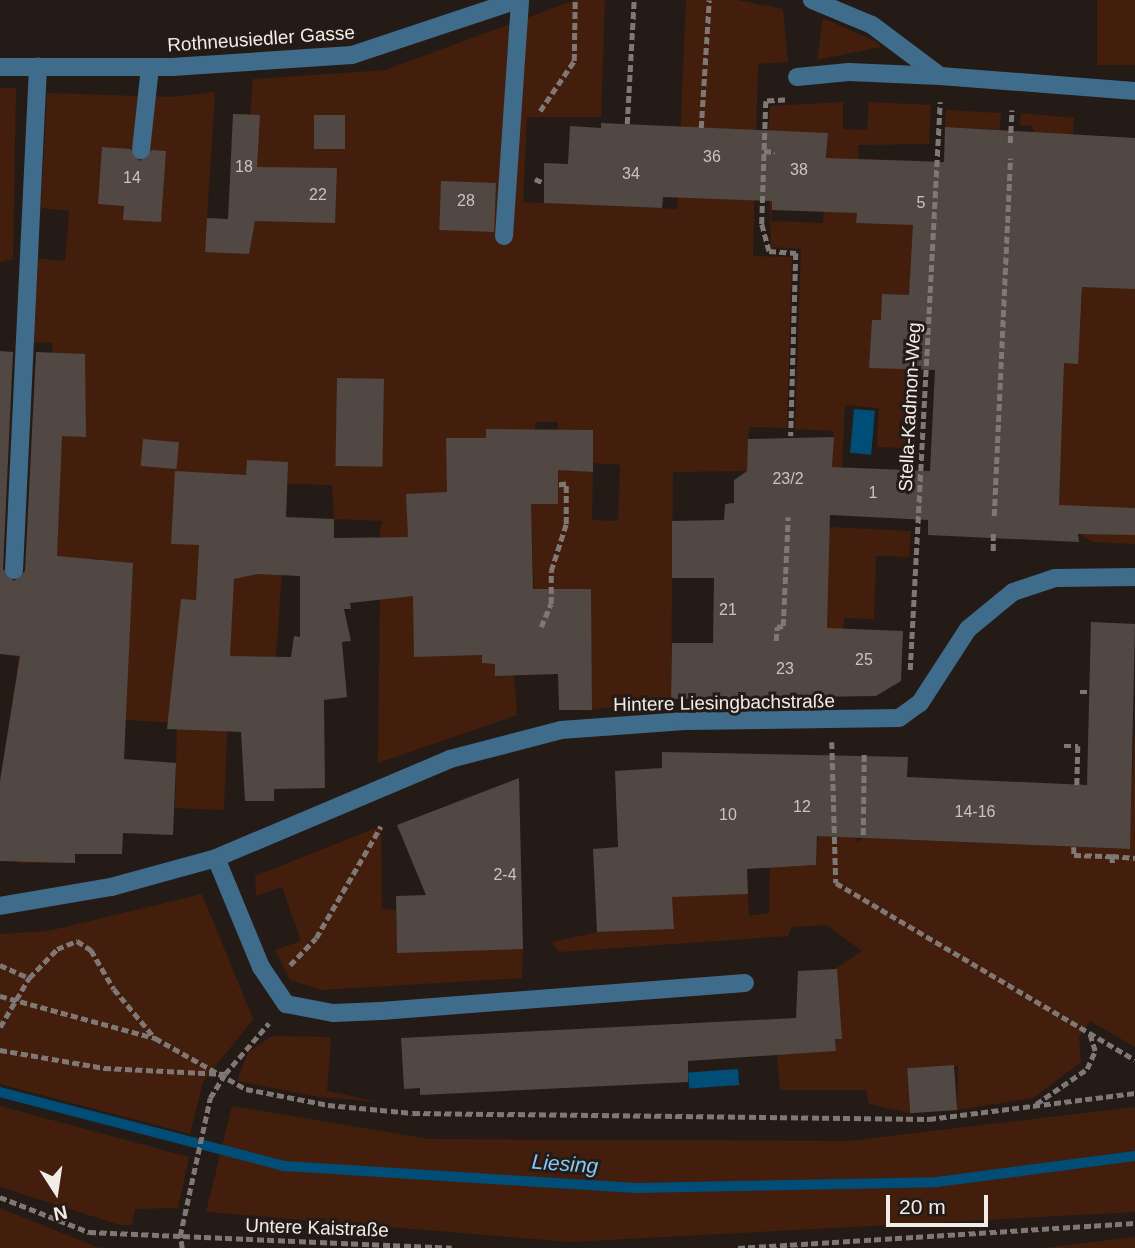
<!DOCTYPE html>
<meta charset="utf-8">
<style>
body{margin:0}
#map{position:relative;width:1135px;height:1248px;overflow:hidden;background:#241b17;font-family:Arial,sans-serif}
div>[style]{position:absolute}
.green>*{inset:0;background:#431e0c;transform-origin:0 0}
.water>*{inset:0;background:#004e77;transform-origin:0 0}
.stream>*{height:10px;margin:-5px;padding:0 5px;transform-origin:5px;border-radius:5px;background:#004e77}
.building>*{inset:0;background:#514743;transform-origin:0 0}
.path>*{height:4.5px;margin-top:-2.25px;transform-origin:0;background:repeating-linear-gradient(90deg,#807874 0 7px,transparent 0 10.5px)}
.lane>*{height:18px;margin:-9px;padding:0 9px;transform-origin:9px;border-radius:9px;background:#406c8b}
.street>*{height:18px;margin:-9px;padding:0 9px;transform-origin:9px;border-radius:9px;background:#406c8b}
span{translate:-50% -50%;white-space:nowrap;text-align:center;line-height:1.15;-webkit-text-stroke:6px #241b17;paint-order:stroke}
.number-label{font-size:16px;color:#cac3c0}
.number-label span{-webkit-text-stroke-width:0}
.street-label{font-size:19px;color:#f2ece9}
.water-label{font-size:21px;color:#83c9fb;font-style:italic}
.north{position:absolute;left:21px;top:1157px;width:70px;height:70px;-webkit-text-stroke:5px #241b17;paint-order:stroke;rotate:168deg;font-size:19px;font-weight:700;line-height:28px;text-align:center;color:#f2ece9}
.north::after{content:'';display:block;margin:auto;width:24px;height:32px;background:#f2ece9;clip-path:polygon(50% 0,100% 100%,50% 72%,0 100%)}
.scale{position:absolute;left:886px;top:1195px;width:102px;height:32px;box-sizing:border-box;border:4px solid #f2ece9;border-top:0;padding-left:9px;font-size:21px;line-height:24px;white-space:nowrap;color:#f2ece9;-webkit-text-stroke:5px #241b17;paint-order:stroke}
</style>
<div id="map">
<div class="green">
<i style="clip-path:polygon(evenodd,575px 0,605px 0,601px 117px,527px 117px,523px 202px,677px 209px,686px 0,738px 0,783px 9px,788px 62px,758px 64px,753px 256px,792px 257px,787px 428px,749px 427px,747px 471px,673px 472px,671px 699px,592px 710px,590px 589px,557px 589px,558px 626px,534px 595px,532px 529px,479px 531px,482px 663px,495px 664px,496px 675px,514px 675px,517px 715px,378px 763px,380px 581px,416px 580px,438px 656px,410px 537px,379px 537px,382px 521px,334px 519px,332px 485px,288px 484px,276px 657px,230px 666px,224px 810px,175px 808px,177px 723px,126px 720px,116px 579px,95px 558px,56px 579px,77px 737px,75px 863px,19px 863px,0 840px,0 781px,19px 657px,0 654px,34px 636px,53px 343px,26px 342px,33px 258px,65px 261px,69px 211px,41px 208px,47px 93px,172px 97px,215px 92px,207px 218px,242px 220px,253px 79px,385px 70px,575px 0,535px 422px,558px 422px,558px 430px,593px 430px,593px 463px,620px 465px,618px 521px,592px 520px,593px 472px,558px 470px,558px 504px,534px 504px,446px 438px,486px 438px,487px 429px,535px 433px,535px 422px)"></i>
<i style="left:1097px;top:0;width:38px;height:65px"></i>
<i style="clip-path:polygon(823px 18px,877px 42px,881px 47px,817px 60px)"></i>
<i style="clip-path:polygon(0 88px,16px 88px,13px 259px,0 262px)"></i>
<i style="clip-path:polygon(843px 102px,843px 129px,867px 130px,869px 102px,931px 105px,929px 144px,858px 145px,859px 159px,928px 161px,915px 471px,905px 471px,906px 448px,877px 447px,879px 408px,845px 405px,842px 467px,832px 467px,834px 431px,795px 429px,801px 249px,771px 247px,768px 165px,774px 165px,771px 221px,823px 223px,828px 134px,768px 137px,770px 106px)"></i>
<i style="left:946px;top:110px;width:55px;height:17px;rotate:3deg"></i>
<i style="clip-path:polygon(1021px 113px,1074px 118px,1073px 135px,1135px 138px,1135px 544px,1092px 542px,1058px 518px,1066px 309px,1081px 310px,1082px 293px,1032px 126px,1019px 125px)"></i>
<i style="clip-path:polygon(829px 527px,911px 531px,909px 557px,876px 556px,874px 619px,844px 618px,843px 635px,826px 635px)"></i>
<i style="clip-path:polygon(1135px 725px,1135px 1047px,1090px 1021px,1079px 1037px,1081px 1062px,1033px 1098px,957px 1110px,958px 1066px,907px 1068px,910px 1113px,869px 1104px,866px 1090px,780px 1090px,776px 1042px,804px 1053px,836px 1051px,835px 969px,862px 951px,827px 925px,791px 927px,788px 936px,559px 952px,552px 942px,597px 932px,674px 929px,667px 841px,683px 896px,748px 894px,749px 916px,769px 913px,770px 868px,816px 865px,824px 754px,860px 757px,857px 843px,863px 838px,1129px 849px)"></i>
<i style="clip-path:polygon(381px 826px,382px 909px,396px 910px,397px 952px,523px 949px,522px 978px,321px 990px,290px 980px,275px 950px,301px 941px,282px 887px,256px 896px,255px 876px)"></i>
<i style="clip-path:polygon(202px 894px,253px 1019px,203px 1082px,190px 1134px,0 1084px,0 934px,48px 931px)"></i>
<i style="clip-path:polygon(272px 1036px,331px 1037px,327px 1091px,379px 1102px,319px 1097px,237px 1081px,248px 1052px)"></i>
<i style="clip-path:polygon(0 1106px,189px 1157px,178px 1208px,135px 1209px,132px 1225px,120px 1225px,0 1187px)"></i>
<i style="clip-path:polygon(232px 1106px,429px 1139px,848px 1141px,1135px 1107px,1135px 1212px,570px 1242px,206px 1212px)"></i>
<i style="clip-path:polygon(0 1208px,97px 1247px,106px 1248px,0 1248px)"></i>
<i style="clip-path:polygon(1135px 1237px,1135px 1248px,1043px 1248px)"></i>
</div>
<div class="water">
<i style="left:854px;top:409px;width:21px;height:44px;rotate:5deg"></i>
<i style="left:738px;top:1069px;width:16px;height:50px;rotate:86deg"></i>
</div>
<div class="stream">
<i style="left:0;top:1092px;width:294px;rotate:14.6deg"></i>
<i style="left:285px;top:1166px;width:352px;rotate:3.6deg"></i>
<i style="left:636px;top:1188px;width:301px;rotate:-1.1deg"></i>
<i style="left:937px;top:1182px;width:200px;rotate:-7.5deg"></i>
</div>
<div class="building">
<i style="clip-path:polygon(233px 114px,260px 115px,257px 167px,337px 168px,335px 223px,255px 221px,249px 254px,205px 252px,207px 218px,228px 219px)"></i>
<i style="left:314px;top:115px;width:31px;height:34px"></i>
<i style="clip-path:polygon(601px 123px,828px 133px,826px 158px,944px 162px,945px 127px,1135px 138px,1135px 289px,1082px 287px,1078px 364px,1064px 363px,1059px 505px,1135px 508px,1135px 535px,1078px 534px,1079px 542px,928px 535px,928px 520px,830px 515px,827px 628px,903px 631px,901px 681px,876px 696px,671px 699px,672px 643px,713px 643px,714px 578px,672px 578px,672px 521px,724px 520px,725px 504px,734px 503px,734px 480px,747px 471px,748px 439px,834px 437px,832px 467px,930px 471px,935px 370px,869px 368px,872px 320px,881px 320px,882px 294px,909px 295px,913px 225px,856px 223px,857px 213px,772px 210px,772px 201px,663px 197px,662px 208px,544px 203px,544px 163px,568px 164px,570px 126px,601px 128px)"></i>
<i style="clip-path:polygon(102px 147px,130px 149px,140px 161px,152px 150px,166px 151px,161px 222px,123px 220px,124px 206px,98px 204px)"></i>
<i style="left:441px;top:181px;width:55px;height:49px;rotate:2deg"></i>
<i style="clip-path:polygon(0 351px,13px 352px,3px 569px,14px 581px,25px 571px,36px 352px,85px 354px,86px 437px,62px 436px,57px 556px,133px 563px,124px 759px,176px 763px,173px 835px,123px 833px,122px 854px,75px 854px,75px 863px,0 861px,0 781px,20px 656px,0 654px)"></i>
<i style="left:337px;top:378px;width:47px;height:88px;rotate:1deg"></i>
<i style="clip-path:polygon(evenodd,486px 429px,593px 430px,593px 472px,558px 470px,558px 504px,531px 504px,533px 589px,591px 589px,592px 710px,559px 710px,558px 674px,495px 676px,495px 664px,482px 663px,482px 655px,414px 657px,413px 596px,350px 603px,351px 609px,344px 609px,351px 641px,342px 642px,347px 697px,324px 700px,325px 788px,274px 789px,274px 801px,245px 801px,241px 732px,167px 729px,181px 599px,196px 600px,199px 545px,171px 544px,175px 471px,246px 475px,247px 460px,288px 462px,286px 517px,334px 519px,334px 538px,408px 537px,406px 494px,447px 492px,446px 438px,486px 438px,486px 429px,257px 574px,300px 576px,300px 637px,294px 636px,291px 657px,230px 656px,234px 579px,257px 574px)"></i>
<i style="left:143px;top:439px;width:36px;height:27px;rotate:5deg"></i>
<i style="clip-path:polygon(1091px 622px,1135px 624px,1130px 849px,817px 836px,816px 865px,747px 869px,748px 894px,672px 897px,674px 929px,597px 932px,593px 849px,618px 847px,615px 771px,662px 768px,662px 752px,908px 757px,907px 777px,1087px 785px)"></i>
<i style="clip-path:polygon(519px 778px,523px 949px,397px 953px,396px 896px,426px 895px,397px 825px)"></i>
<i style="clip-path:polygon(837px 969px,842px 1039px,835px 1039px,836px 1051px,688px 1061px,688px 1082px,420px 1095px,420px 1088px,404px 1089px,401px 1038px,796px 1018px,798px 971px)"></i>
<i style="left:954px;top:1065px;width:45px;height:47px;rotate:86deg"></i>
</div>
<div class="path">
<i style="left:785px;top:100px;width:19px;rotate:177deg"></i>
<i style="left:766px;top:101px;width:123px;rotate:91.9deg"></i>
<i style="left:762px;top:224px;width:28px;rotate:75deg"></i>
<i style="left:769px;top:251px;width:27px;rotate:4deg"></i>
<i style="left:796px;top:253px;width:183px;rotate:91.6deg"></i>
<i style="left:540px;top:111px;width:60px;rotate:-55.8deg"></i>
<i style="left:574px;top:61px;width:61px;rotate:-89.1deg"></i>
<i style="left:627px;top:124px;width:124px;rotate:-86.8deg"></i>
<i style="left:701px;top:128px;width:128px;rotate:-86.4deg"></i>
<i style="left:1010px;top:143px;width:33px;rotate:-87deg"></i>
<i style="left:764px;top:151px;width:11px;rotate:5deg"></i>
<i style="left:535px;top:179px;width:10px;rotate:24deg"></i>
<i style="left:994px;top:516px;width:358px;rotate:-87.4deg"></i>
<i style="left:993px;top:551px;width:20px;rotate:-90deg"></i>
<i style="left:541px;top:627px;width:25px;rotate:-67deg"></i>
<i style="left:551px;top:604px;width:33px;rotate:-90deg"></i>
<i style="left:551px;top:571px;width:49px;rotate:-72.3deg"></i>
<i style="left:566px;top:524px;width:40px;rotate:-90deg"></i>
<i style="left:566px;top:484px;width:8px;rotate:173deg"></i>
<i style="left:776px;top:641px;width:14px;rotate:-86deg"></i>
<i style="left:777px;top:627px;width:6px;rotate:-9deg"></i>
<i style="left:783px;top:626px;width:109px;rotate:-87.4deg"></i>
<i style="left:910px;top:670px;width:569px;rotate:-86.98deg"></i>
<i style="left:1080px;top:692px;width:7px"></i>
<i style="left:832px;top:742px;width:141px;rotate:88.4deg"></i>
<i style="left:836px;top:883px;width:347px;rotate:30.6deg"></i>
<i style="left:1064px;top:746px;width:14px"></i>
<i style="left:1078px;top:746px;width:42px;rotate:91.4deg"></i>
<i style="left:863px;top:835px;width:84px;rotate:-89.3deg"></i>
<i style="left:1074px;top:847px;width:8px;rotate:90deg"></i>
<i style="left:1074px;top:855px;width:38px;rotate:2deg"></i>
<i style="left:1112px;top:856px;width:9px;rotate:84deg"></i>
<i style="left:1112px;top:856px;width:23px;rotate:5deg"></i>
<i style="left:0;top:965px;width:32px;rotate:24deg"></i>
<i style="left:290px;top:965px;width:37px;rotate:-46deg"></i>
<i style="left:316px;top:938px;width:129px;rotate:-59.9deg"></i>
<i style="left:0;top:996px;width:161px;rotate:15.2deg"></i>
<i style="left:155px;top:1038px;width:104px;rotate:29.3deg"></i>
<i style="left:246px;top:1089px;width:84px;rotate:11deg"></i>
<i style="left:328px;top:1105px;width:85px;rotate:5.4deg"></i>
<i style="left:413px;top:1113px;width:516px;rotate:0.67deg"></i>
<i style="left:929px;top:1119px;width:208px;rotate:-7.2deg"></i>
<i style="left:0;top:1027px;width:57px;rotate:-59.4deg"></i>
<i style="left:29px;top:978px;width:40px;rotate:-46deg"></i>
<i style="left:57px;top:949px;width:22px;rotate:-22deg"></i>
<i style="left:77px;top:941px;width:17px;rotate:33deg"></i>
<i style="left:91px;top:950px;width:45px;rotate:59.5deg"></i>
<i style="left:114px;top:989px;width:64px;rotate:50.1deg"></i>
<i style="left:0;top:1050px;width:106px;rotate:9.8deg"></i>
<i style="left:104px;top:1068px;width:121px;rotate:2.8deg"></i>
<i style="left:225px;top:1074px;width:67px;rotate:-49.2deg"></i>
<i style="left:1036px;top:1104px;width:62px;rotate:-34.5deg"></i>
<i style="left:1087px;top:1069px;width:20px;rotate:-66deg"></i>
<i style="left:1095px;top:1051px;width:17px;rotate:-107deg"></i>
<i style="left:0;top:1197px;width:96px;rotate:21.5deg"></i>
<i style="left:89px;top:1232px;width:363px;rotate:2.5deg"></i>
<i style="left:182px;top:1248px;width:12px;rotate:-99deg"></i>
<i style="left:180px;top:1236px;width:141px;rotate:-77.7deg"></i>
<i style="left:210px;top:1098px;width:28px;rotate:-58deg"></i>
<i style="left:738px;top:1248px;width:398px;rotate:-3.6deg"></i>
</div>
<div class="lane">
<i style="left:141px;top:150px;width:83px;rotate:-83.8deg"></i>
<i style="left:504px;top:236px;width:237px;rotate:-86.1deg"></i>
<i style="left:14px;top:570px;width:504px;rotate:-87.27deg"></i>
<i style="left:381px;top:1011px;width:365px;rotate:-4.4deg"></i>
</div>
<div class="street">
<i style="left:812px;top:0;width:65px;rotate:22.6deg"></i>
<i style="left:872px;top:25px;width:85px;rotate:36.9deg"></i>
<i style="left:940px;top:76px;width:196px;rotate:4.4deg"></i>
<i style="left:0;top:67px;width:172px"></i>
<i style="left:172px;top:67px;width:180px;rotate:-3.8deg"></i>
<i style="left:352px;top:55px;width:174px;rotate:-18.4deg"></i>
<i style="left:797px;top:77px;width:52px;rotate:-5.5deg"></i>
<i style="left:849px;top:72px;width:91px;rotate:2.5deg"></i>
<i style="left:216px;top:858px;width:118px;rotate:67.6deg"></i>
<i style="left:261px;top:967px;width:45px;rotate:56deg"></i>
<i style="left:286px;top:1004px;width:48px;rotate:10.8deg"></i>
<i style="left:333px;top:1013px;width:48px;rotate:-2.4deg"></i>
<i style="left:0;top:906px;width:113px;rotate:-9.7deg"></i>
<i style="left:111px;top:887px;width:109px;rotate:-15.4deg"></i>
<i style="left:216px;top:858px;width:254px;rotate:-22.9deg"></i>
<i style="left:450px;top:759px;width:115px;rotate:-14.6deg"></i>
<i style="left:561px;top:730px;width:124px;rotate:-4.2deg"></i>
<i style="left:685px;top:721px;width:214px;rotate:-0.8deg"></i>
<i style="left:899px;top:718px;width:26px;rotate:-36deg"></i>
<i style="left:920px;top:703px;width:88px;rotate:-57deg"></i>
<i style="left:968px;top:629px;width:58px;rotate:-39.4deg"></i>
<i style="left:1013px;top:592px;width:44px;rotate:-18.4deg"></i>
<i style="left:1055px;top:578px;width:80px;rotate:-0.7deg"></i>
</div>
<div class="number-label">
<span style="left:712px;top:157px">36</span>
<span style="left:244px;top:167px">18</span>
<span style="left:799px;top:170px">38</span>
<span style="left:631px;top:174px">34</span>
<span style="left:132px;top:178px">14</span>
<span style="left:318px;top:195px">22</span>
<span style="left:466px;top:201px">28</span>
<span style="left:921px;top:203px">5</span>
<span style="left:788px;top:479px">23/2</span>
<span style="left:873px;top:493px">1</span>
<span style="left:728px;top:610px">21</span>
<span style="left:864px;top:660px">25</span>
<span style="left:785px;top:669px">23</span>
<span style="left:802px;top:807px">12</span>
<span style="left:975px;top:812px">14-16</span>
<span style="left:728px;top:815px">10</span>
<span style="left:505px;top:875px">2-4</span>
</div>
<div class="street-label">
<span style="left:261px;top:39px;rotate:-4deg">Rothneusiedler Gasse</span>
<span style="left:910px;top:407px;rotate:-87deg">Stella-Kadmon-Weg</span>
<span style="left:724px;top:703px;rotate:-1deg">Hintere Liesingbachstraße</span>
<span style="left:317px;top:1228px;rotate:2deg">Untere Kaistraße</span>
</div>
<div class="water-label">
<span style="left:565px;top:1164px;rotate:4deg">Liesing</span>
</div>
<div class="north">N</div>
<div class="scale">20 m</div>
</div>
